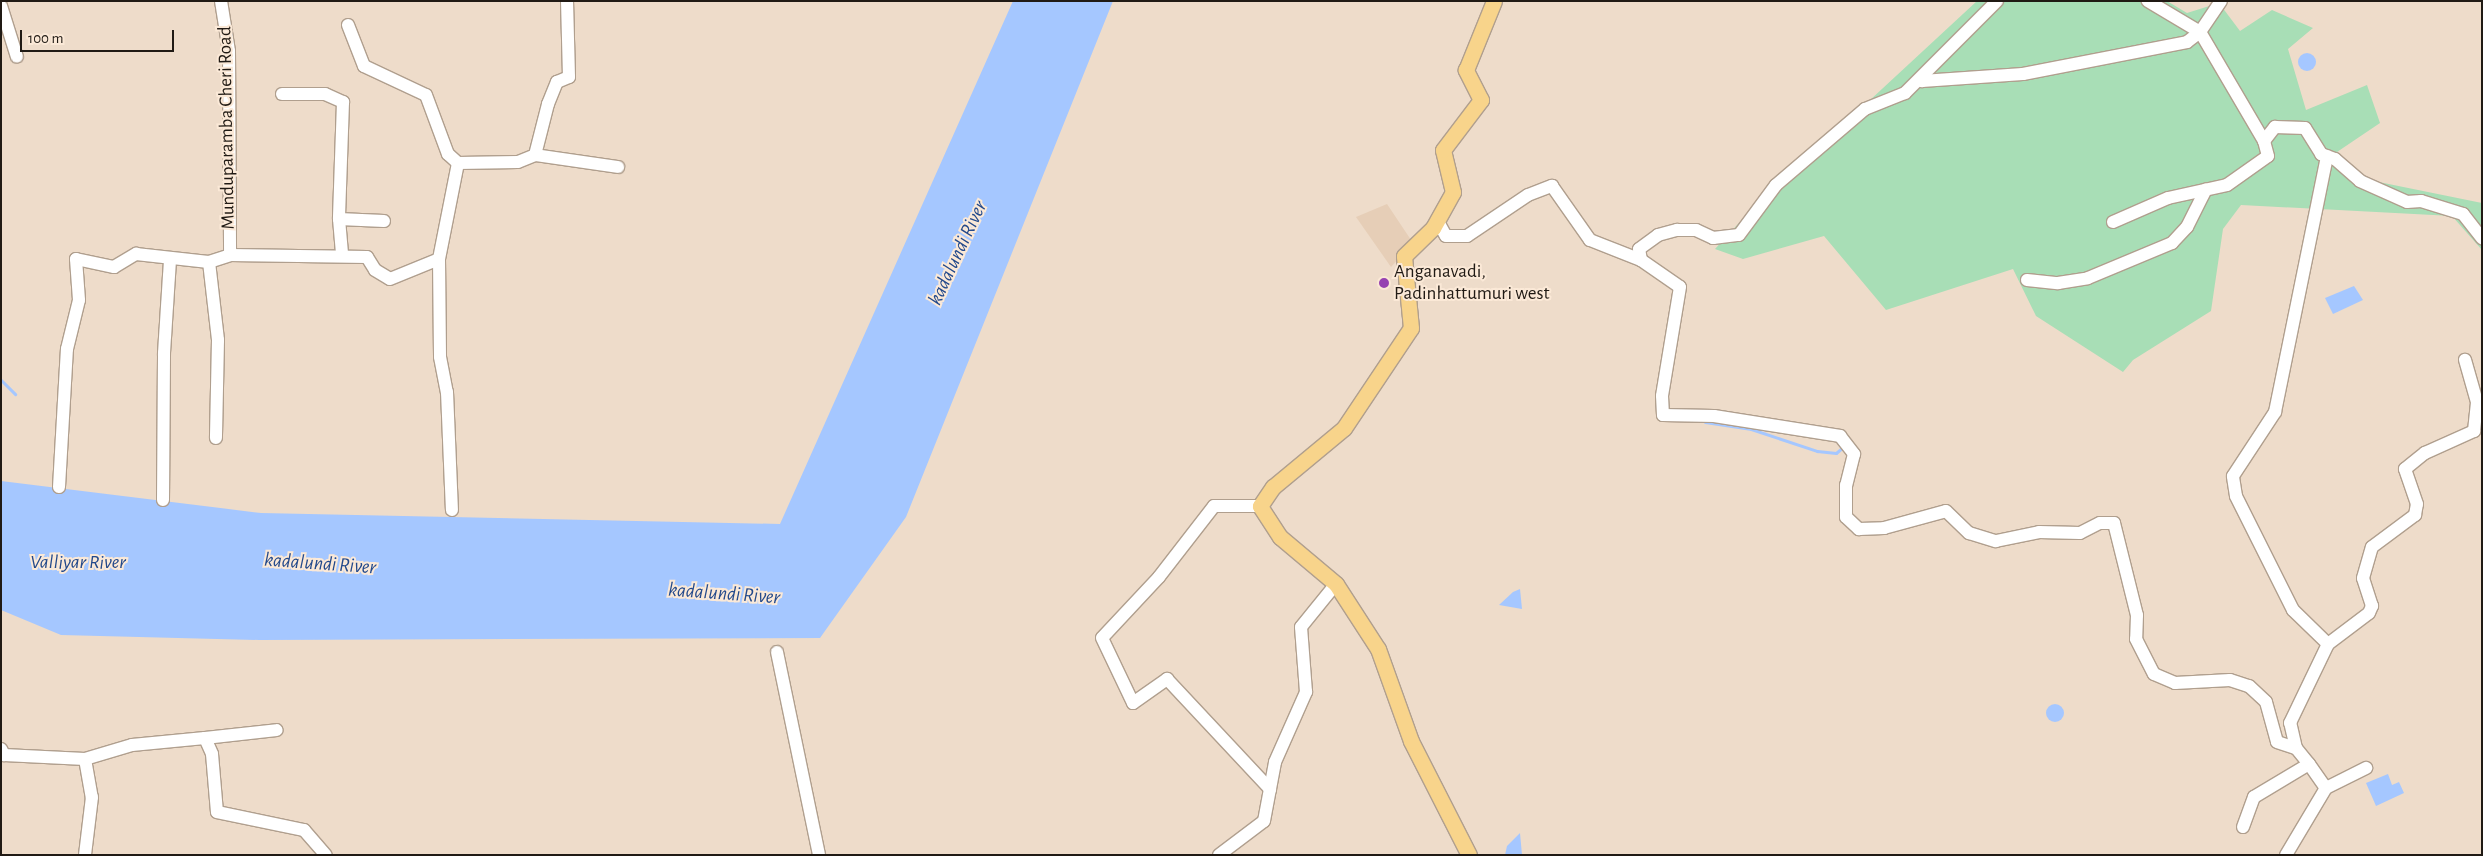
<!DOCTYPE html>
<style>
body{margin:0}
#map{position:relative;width:2483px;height:856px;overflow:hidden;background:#eedcca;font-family:"Alegreya Sans",sans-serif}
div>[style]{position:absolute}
.built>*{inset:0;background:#e6ceb7}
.green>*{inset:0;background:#a8deb6}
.water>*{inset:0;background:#a5c7ff}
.round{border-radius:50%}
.stream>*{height:3px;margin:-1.5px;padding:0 1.5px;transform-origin:1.5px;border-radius:1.5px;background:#a5c7ff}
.roads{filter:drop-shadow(1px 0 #b09f8e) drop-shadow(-1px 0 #b09f8e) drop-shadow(0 1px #b09f8e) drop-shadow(0 -1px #b09f8e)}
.minor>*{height:12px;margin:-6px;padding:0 6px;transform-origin:6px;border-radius:6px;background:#fff}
.major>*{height:15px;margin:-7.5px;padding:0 7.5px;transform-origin:7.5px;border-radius:7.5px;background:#f8d48b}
.dots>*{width:14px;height:14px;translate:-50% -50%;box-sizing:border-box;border:2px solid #fbe9d7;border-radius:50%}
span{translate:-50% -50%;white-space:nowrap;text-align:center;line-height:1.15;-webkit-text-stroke:4px #fbe9d7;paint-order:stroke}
.street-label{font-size:19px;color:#201a14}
.poi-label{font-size:19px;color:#201a14}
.left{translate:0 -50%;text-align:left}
.water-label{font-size:20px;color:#23498b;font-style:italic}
.frame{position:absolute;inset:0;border:2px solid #201a14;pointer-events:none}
.scale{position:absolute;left:20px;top:30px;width:154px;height:22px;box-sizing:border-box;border:2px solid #201a14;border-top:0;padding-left:6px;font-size:15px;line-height:18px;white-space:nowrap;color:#201a14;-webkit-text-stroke:4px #fbe9d7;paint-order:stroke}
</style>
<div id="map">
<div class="built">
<i style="clip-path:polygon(1387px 204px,1413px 243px,1391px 267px,1356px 217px)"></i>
</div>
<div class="green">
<i style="clip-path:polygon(1977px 1px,2167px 1px,2187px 13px,2219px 3px,2240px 31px,2272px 10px,2313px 28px,2288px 49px,2306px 110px,2367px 85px,2380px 123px,2337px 152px,2364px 179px,2482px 203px,2482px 250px,2452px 216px,2241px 205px,2223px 229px,2211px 311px,2133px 360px,2123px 372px,2036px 316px,2013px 269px,1886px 310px,1824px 236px,1743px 259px,1715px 249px,1749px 212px)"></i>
</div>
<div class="water">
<i style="clip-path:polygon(1013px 1px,1113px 1px,906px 517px,820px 638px,259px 640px,61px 635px,1px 610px,1px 481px,261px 513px,780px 524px)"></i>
<i class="round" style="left:2298px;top:53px;width:18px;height:18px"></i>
<i style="clip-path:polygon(2354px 286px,2363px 300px,2333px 314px,2325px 298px)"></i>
<i style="clip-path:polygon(1520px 589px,1522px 609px,1499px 605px,1513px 592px)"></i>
<i class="round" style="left:2046px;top:704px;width:18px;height:18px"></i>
<i style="clip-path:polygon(2388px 774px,2392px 785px,2399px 782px,2404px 793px,2376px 806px,2366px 783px)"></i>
<i style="clip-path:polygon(1520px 833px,1522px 855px,1505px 855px,1507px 846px)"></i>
</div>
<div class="stream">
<i style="left:1px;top:380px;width:20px;rotate:45deg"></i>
<i style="left:1705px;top:422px;width:47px;rotate:8.7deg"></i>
<i style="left:1751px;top:429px;width:70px;rotate:18.4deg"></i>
<i style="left:1817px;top:451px;width:19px;rotate:6deg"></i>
<i style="left:1836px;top:453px;width:11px;rotate:-41deg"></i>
</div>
<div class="roads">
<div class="minor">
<i style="left:221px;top:1px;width:51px;rotate:80.9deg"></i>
<i style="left:229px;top:51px;width:204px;rotate:89.7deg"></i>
<i style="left:1px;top:6px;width:53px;rotate:72.6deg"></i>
<i style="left:348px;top:25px;width:44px;rotate:68.7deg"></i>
<i style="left:364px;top:66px;width:68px;rotate:25.1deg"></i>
<i style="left:426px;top:95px;width:63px;rotate:69.6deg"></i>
<i style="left:448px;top:154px;width:13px;rotate:42deg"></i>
<i style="left:1925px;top:76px;width:6px;rotate:121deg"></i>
<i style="left:1922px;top:81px;width:101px;rotate:-4deg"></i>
<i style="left:2023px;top:74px;width:167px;rotate:-11deg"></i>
<i style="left:2187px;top:42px;width:16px;rotate:-38deg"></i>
<i style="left:2200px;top:32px;width:37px;rotate:-56deg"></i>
<i style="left:282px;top:94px;width:43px"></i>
<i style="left:325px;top:94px;width:20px;rotate:24deg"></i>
<i style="left:343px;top:102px;width:117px;rotate:92deg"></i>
<i style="left:339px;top:219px;width:37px;rotate:85deg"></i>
<i style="left:2264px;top:141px;width:18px;rotate:-52deg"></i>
<i style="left:2275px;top:127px;width:30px;rotate:2deg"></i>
<i style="left:2305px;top:128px;width:31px;rotate:58deg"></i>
<i style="left:2321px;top:154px;width:15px;rotate:20deg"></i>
<i style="left:2335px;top:159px;width:33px;rotate:41deg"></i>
<i style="left:2360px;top:181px;width:51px;rotate:24.1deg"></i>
<i style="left:2407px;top:202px;width:14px;rotate:-4deg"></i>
<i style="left:2421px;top:201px;width:44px;rotate:17.2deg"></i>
<i style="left:2463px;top:214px;width:31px;rotate:52deg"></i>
<i style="left:535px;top:155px;width:84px;rotate:8.2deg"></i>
<i style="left:339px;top:219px;width:45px;rotate:2.5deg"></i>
<i style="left:1437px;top:220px;width:18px;rotate:61deg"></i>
<i style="left:1446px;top:236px;width:21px"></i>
<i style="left:1467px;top:236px;width:73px;rotate:-33.9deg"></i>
<i style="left:1528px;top:195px;width:26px;rotate:-21deg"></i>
<i style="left:1552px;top:186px;width:66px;rotate:54.9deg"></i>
<i style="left:1590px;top:240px;width:55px;rotate:21.4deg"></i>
<i style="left:1641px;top:260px;width:47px;rotate:34.7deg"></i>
<i style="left:1680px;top:287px;width:110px;rotate:99.4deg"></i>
<i style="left:1662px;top:396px;width:19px;rotate:87deg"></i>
<i style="left:1663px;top:415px;width:51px;rotate:1.1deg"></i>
<i style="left:1714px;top:416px;width:128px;rotate:9deg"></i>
<i style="left:1840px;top:436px;width:23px;rotate:52deg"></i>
<i style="left:1854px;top:454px;width:32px;rotate:104deg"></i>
<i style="left:1846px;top:485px;width:32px;rotate:90deg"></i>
<i style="left:1846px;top:517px;width:18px;rotate:43deg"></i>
<i style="left:1859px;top:529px;width:25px;rotate:-2deg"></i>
<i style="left:1884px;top:528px;width:64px;rotate:-15.3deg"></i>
<i style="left:1946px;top:511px;width:32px;rotate:44deg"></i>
<i style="left:1969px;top:533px;width:28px;rotate:17deg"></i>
<i style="left:1996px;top:541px;width:44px;rotate:-11.8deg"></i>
<i style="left:2039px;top:532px;width:41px;rotate:1.4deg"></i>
<i style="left:2080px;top:533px;width:22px;rotate:-27deg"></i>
<i style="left:2100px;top:523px;width:14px"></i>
<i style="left:2114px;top:523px;width:95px;rotate:76deg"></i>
<i style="left:2137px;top:615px;width:24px;rotate:92deg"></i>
<i style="left:2136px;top:639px;width:39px;rotate:63deg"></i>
<i style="left:2154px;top:674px;width:23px;rotate:23deg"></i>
<i style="left:2175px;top:683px;width:55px;rotate:-3.1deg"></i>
<i style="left:2230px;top:680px;width:20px;rotate:18deg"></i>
<i style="left:2249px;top:686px;width:23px;rotate:43deg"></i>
<i style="left:2266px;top:702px;width:41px;rotate:74.6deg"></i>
<i style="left:2277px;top:742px;width:20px;rotate:18deg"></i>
<i style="left:2113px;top:222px;width:60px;rotate:-23.6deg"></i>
<i style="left:2168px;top:198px;width:60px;rotate:-12.4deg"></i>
<i style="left:2227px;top:185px;width:50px;rotate:-35.3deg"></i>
<i style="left:2268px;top:156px;width:16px;rotate:-105deg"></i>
<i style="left:2264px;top:141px;width:126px;rotate:-120.4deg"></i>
<i style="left:2200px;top:32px;width:61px;rotate:-149.2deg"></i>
<i style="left:439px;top:259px;width:98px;rotate:89.4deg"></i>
<i style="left:440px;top:357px;width:36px;rotate:79deg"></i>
<i style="left:447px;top:392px;width:118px;rotate:87.6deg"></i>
<i style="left:1641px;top:260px;width:11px;rotate:-100deg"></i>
<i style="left:1639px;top:249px;width:24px;rotate:-36deg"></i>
<i style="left:1658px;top:235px;width:20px;rotate:-15deg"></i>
<i style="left:1677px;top:230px;width:19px"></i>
<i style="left:1696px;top:230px;width:19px;rotate:25deg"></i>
<i style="left:1713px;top:238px;width:26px;rotate:-7deg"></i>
<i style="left:1739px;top:235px;width:62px;rotate:-53.5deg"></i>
<i style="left:1776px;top:185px;width:117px;rotate:-40.5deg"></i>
<i style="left:1865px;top:109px;width:43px;rotate:-21.8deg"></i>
<i style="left:1905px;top:93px;width:130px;rotate:-45deg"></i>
<i style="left:209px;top:262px;width:79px;rotate:83.4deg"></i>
<i style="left:218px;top:340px;width:98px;rotate:91.2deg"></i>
<i style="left:2027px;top:280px;width:31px;rotate:6deg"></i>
<i style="left:2058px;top:283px;width:30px;rotate:-9deg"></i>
<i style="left:2088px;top:278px;width:91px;rotate:-22.6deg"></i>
<i style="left:2172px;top:243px;width:22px;rotate:-47deg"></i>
<i style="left:2187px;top:227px;width:42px;rotate:-63.4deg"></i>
<i style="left:59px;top:487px;width:138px;rotate:-86.7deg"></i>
<i style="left:67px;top:349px;width:50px;rotate:-76.2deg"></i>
<i style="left:79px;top:300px;width:41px;rotate:-94.2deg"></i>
<i style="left:76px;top:259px;width:39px;rotate:12deg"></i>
<i style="left:114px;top:267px;width:26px;rotate:-31deg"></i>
<i style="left:136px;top:254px;width:73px;rotate:6.3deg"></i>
<i style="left:209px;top:262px;width:22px;rotate:-18deg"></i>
<i style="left:230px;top:255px;width:137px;rotate:0.8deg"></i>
<i style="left:367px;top:257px;width:15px;rotate:58deg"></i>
<i style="left:375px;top:270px;width:17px;rotate:31deg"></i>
<i style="left:390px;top:279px;width:53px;rotate:-22.2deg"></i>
<i style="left:439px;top:259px;width:98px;rotate:-78.8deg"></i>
<i style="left:458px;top:163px;width:60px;rotate:-1deg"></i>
<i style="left:518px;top:162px;width:18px;rotate:-22deg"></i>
<i style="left:535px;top:155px;width:53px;rotate:-75.7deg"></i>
<i style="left:548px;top:104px;width:24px;rotate:-68deg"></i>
<i style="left:557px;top:82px;width:13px;rotate:-23deg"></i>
<i style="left:569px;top:77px;width:76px;rotate:-91.5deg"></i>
<i style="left:163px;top:500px;width:147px;rotate:-89.6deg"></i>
<i style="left:164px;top:353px;width:94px;rotate:-86.3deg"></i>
<i style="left:1260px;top:506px;width:46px;rotate:180deg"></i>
<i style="left:1214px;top:506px;width:90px;rotate:127.8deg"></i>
<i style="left:1159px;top:577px;width:83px;rotate:133.1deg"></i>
<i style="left:1102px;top:638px;width:72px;rotate:64.5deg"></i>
<i style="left:1133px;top:703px;width:42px;rotate:-35.2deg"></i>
<i style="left:1167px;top:679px;width:151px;rotate:46.9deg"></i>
<i style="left:2328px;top:644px;width:51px;rotate:-37.1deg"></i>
<i style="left:2369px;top:613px;width:8px;rotate:-67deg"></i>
<i style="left:2372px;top:606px;width:29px;rotate:-108deg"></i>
<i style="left:2363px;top:578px;width:32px;rotate:-74deg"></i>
<i style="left:2372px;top:547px;width:54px;rotate:-36.7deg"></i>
<i style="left:2415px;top:515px;width:11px;rotate:-80deg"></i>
<i style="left:2417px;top:504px;width:37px;rotate:-109deg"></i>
<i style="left:2405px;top:469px;width:26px;rotate:-39deg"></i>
<i style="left:2425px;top:453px;width:54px;rotate:-24.2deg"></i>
<i style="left:2474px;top:431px;width:29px;rotate:-84deg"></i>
<i style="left:2477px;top:402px;width:44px;rotate:-105.9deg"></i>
<i style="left:777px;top:652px;width:207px;rotate:78.3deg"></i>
<i style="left:205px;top:738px;width:72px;rotate:-6.3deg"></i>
<i style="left:1px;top:749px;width:7px;rotate:63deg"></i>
<i style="left:4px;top:755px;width:81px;rotate:2.8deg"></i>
<i style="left:85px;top:759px;width:39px;rotate:80deg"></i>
<i style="left:92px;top:797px;width:58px;rotate:96.9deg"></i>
<i style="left:85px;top:759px;width:49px;rotate:-16.6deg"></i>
<i style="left:132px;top:745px;width:73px;rotate:-5.5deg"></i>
<i style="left:205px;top:738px;width:17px;rotate:66deg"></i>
<i style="left:212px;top:754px;width:58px;rotate:85.1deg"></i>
<i style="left:217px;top:812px;width:89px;rotate:11.7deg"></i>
<i style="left:304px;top:830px;width:33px;rotate:49deg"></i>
<i style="left:2309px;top:764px;width:21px;rotate:-129deg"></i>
<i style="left:2296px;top:748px;width:26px;rotate:-103deg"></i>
<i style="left:2290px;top:723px;width:88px;rotate:-64.3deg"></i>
<i style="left:2328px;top:644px;width:49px;rotate:-135.8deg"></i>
<i style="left:2293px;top:610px;width:127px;rotate:-116.6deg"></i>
<i style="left:2236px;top:496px;width:20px;rotate:-99deg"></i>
<i style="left:2233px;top:476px;width:77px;rotate:-56.7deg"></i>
<i style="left:2275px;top:412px;width:261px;rotate:-78.5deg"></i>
<i style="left:2243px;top:827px;width:32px;rotate:-70deg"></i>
<i style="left:2254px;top:797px;width:64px;rotate:-31deg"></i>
<i style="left:2309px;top:764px;width:29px;rotate:55deg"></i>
<i style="left:2326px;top:788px;width:45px;rotate:-26.6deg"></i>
<i style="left:1219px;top:855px;width:56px;rotate:-37.1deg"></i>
<i style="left:1264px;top:821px;width:60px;rotate:-79.4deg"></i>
<i style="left:1275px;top:762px;width:77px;rotate:-66.1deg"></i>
<i style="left:1306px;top:692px;width:65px;rotate:-94.4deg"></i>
<i style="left:1301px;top:627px;width:55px;rotate:-50.9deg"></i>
<i style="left:2286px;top:855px;width:78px;rotate:-59.2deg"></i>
</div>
<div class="major">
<i style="left:1469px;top:855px;width:128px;rotate:-117deg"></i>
<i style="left:1411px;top:741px;width:98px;rotate:-109.7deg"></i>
<i style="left:1378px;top:649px;width:77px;rotate:-122.9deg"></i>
<i style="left:1336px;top:584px;width:73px;rotate:-140deg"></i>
<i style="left:1280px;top:537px;width:37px;rotate:-123deg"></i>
<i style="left:1260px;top:506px;width:23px;rotate:-56deg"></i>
<i style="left:1273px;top:487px;width:92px;rotate:-39.7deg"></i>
<i style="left:1344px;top:428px;width:120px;rotate:-56.2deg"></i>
<i style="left:1411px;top:328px;width:72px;rotate:-95.6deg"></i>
<i style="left:1404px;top:256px;width:40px;rotate:-44deg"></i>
<i style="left:1433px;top:228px;width:41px;rotate:-60.9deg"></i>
<i style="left:1453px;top:192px;width:43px;rotate:-103.4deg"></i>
<i style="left:1443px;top:150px;width:63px;rotate:-52.8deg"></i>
<i style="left:1481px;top:100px;width:34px;rotate:-117deg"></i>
<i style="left:1466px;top:70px;width:74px;rotate:-67.9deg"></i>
</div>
</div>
<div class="dots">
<i style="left:1384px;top:283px;background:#9642b1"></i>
</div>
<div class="street-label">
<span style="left:227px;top:128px;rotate:-91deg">Munduparamba Cheri Road</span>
</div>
<div class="poi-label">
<span class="left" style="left:1394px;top:283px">Anganavadi,<br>Padinhattumuri west</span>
</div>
<div class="water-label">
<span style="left:958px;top:253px;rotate:-65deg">kadalundi River</span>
<span style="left:78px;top:562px">Valliyar River</span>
<span style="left:320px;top:564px;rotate:4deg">kadalundi River</span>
<span style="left:724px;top:594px;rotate:4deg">kadalundi River</span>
</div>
<div class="frame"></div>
<div class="scale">100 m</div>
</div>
